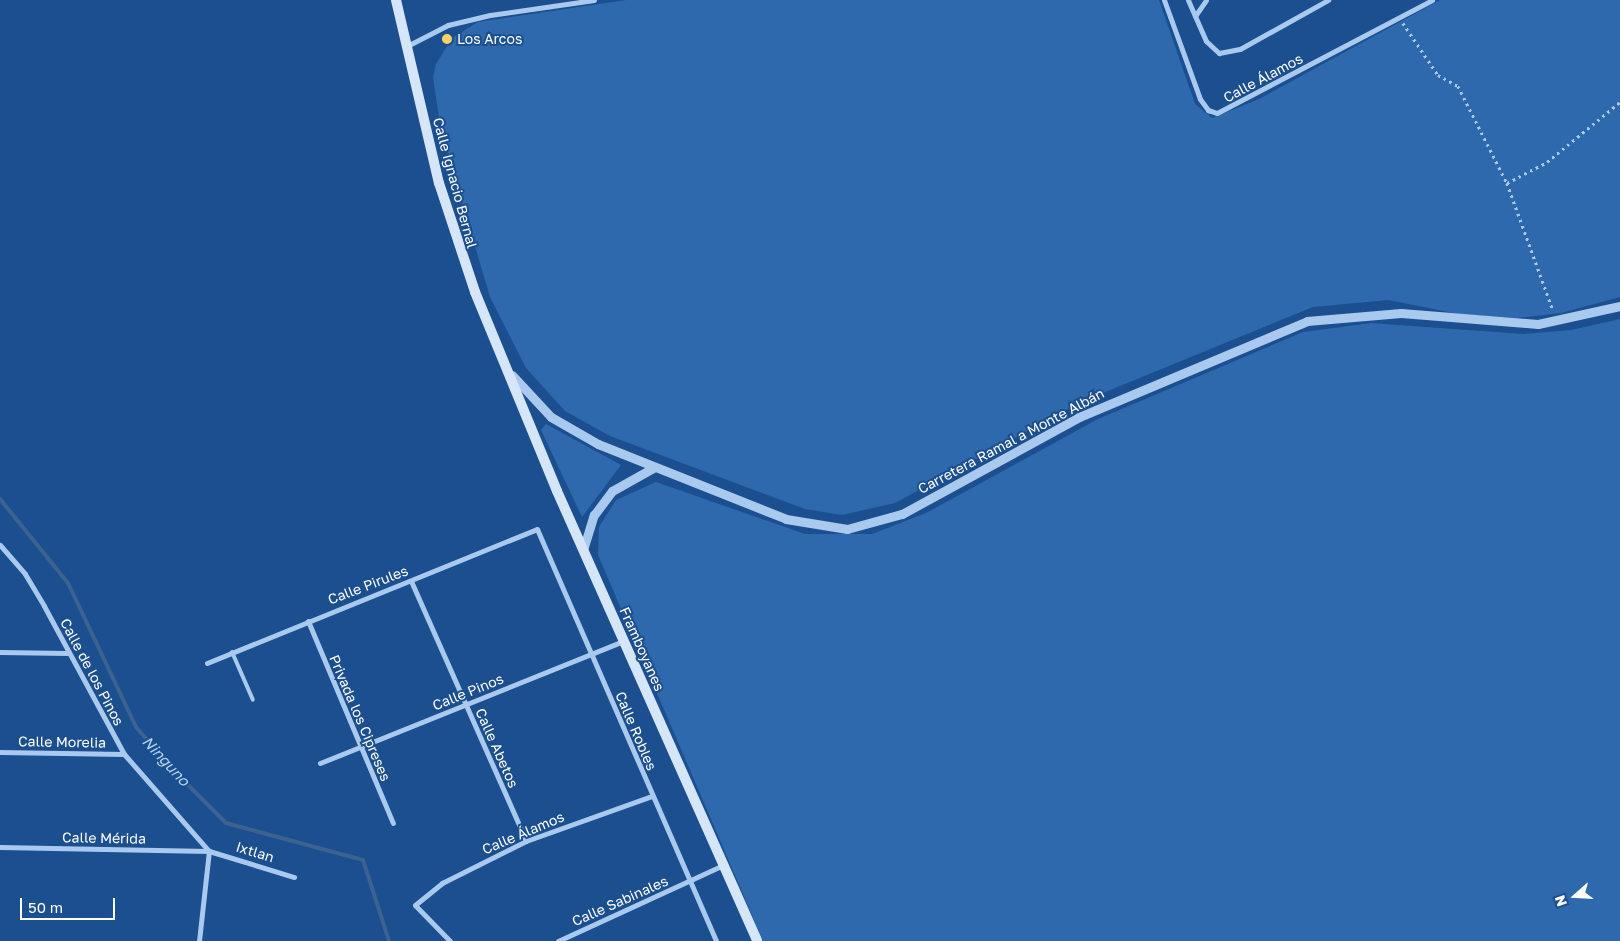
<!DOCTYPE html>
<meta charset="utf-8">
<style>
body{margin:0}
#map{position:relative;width:1620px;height:941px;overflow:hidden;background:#1b4f8f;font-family:"Golos Text",sans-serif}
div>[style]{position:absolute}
.green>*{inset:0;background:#2e69ad}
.stream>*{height:4px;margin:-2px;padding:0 2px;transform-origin:2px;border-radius:2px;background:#3c6290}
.path>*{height:2.5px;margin-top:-1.25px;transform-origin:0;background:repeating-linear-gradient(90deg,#a9c9ee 0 2.5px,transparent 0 6.5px)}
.service>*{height:4px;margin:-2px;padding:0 2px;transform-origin:2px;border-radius:2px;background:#a9c9ee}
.minor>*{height:5px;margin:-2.5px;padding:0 2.5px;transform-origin:2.5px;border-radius:2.5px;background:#a9c9ee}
.tertiary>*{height:9px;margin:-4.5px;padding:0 4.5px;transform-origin:4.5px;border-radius:4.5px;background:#a9c9ee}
.secondary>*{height:10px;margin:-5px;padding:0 5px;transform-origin:5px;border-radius:5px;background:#d6e6fa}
.dots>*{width:14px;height:14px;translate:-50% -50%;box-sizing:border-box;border:2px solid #1b4f8f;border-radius:50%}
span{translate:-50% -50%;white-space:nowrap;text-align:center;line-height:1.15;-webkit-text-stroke:4px #1b4f8f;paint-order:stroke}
.poi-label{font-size:14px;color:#fff}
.left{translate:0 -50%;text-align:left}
.street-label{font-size:14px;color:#fff}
.water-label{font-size:15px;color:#b5d3f5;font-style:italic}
.north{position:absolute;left:1550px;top:871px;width:50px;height:50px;-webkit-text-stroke:4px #1b4f8f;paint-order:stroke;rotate:251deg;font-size:14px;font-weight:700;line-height:20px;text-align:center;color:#fff}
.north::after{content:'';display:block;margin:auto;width:18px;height:22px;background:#fff;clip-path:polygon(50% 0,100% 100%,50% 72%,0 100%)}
.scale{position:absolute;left:20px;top:898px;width:95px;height:22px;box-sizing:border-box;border:2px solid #fff;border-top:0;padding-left:6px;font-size:15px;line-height:18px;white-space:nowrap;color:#fff;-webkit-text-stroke:4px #1b4f8f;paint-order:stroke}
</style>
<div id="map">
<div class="green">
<i style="clip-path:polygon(626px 0,1159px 0,1195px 104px,1212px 118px,1259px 99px,1440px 0,1620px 0,1620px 297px,1561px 313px,1517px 318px,1458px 314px,1388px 300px,1313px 307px,1081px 402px,895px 503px,842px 515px,805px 509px,610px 436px,565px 411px,526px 368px,490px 297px,441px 131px,433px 77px,436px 64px,452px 38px,478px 22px)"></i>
<i style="clip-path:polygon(1620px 319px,1620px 941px,763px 941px,598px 555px,599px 527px,616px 500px,656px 482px,805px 534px,872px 534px,926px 513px,1098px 419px,1303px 332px,1371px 323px,1523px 334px,1571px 330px)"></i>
<i style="clip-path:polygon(546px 424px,621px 465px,582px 517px,541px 430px)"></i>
</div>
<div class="stream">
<i style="left:0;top:499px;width:108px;rotate:51deg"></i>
<i style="left:68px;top:583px;width:159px;rotate:64.7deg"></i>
<i style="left:136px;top:727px;width:55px;rotate:49.4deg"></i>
<i style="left:172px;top:769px;width:76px;rotate:45deg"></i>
<i style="left:226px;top:823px;width:142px;rotate:15.1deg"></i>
<i style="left:363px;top:860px;width:85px;rotate:72.2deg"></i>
</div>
<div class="path">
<i style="left:1403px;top:23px;width:63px;rotate:56.1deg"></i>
<i style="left:1438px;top:75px;width:23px;rotate:29deg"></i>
<i style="left:1458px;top:86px;width:109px;rotate:63.2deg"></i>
<i style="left:1507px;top:183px;width:135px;rotate:70.1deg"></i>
<i style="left:1507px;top:183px;width:45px;rotate:-27.7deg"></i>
<i style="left:1547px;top:162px;width:94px;rotate:-39.4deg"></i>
</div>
<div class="service">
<i style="left:232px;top:652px;width:52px;rotate:66.4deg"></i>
</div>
<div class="minor">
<i style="left:1164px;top:0;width:105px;rotate:70deg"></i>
<i style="left:1200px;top:99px;width:14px;rotate:54deg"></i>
<i style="left:1208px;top:110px;width:9px;rotate:18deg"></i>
<i style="left:1217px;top:113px;width:243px;rotate:-27.7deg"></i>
<i style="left:1188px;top:0;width:45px;rotate:66.3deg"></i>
<i style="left:1206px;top:41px;width:18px;rotate:43deg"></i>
<i style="left:1219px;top:53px;width:21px;rotate:-11deg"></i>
<i style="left:1240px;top:49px;width:101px;rotate:-29.1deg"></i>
<i style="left:1195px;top:16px;width:19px;rotate:-55deg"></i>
<i style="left:407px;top:46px;width:46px;rotate:-27.1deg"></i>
<i style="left:448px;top:25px;width:43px;rotate:-13.4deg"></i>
<i style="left:490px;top:15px;width:105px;rotate:-8.2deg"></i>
<i style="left:0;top:545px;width:38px;rotate:49deg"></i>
<i style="left:25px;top:574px;width:37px;rotate:59deg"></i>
<i style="left:44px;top:606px;width:168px;rotate:61.6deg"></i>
<i style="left:124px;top:754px;width:129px;rotate:48.8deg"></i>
<i style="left:411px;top:581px;width:284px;rotate:66.1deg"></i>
<i style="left:308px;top:621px;width:219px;rotate:67.2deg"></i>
<i style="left:0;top:652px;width:67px;rotate:0.9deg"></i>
<i style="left:207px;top:663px;width:356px;rotate:-22.1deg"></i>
<i style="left:537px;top:529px;width:449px;rotate:66.5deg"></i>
<i style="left:0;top:752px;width:124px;rotate:0.9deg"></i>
<i style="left:320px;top:763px;width:328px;rotate:-21.9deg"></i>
<i style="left:0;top:847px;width:209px;rotate:1.1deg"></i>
<i style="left:209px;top:851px;width:89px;rotate:17deg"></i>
<i style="left:199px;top:941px;width:91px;rotate:-83.7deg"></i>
<i style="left:450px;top:941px;width:50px;rotate:-134.2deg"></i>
<i style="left:415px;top:905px;width:35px;rotate:-39deg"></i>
<i style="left:442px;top:883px;width:94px;rotate:-26.6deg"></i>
<i style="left:526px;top:841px;width:134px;rotate:-19.7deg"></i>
<i style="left:558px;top:941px;width:182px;rotate:-24.7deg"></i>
</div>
<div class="tertiary">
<i style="left:512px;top:375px;width:57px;rotate:47.1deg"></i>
<i style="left:551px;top:417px;width:54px;rotate:29.9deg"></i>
<i style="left:598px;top:444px;width:202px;rotate:21.7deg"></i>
<i style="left:786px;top:519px;width:62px;rotate:9.3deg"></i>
<i style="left:847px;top:529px;width:57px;rotate:-15.3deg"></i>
<i style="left:902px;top:514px;width:202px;rotate:-28.7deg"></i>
<i style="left:1079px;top:417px;width:247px;rotate:-22.8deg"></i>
<i style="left:1307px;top:321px;width:94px;rotate:-4.9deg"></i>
<i style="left:1401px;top:313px;width:137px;rotate:4.6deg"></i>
<i style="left:1538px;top:324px;width:84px;rotate:-12.4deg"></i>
<i style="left:583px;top:550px;width:37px;rotate:-73deg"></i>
<i style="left:594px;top:515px;width:30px;rotate:-53deg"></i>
<i style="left:612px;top:491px;width:47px;rotate:-29.3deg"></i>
</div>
<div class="secondary">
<i style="left:396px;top:0;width:188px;rotate:76.8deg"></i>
<i style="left:439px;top:183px;width:115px;rotate:71.7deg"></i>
<i style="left:475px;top:292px;width:215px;rotate:67.6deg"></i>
<i style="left:557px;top:491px;width:492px;rotate:66deg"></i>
</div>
<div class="dots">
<i style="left:447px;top:39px;background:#ffd166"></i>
</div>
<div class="poi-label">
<span class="left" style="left:457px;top:39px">Los Arcos</span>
</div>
<div class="street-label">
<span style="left:1263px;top:78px;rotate:-28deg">Calle Álamos</span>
<span style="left:455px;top:183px;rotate:75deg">Calle Ignacio Bernal</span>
<span style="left:1011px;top:441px;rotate:-28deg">Carretera Ramal a Monte Albán</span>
<span style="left:368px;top:585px;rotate:-21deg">Calle Pirules</span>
<span style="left:642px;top:649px;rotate:66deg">Framboyanes</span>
<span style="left:92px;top:672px;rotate:62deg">Calle de los Pinos</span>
<span style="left:468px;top:692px;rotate:-22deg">Calle Pinos</span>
<span style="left:360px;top:718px;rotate:67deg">Privada los Cipreses</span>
<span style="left:636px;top:731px;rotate:67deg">Calle Robles</span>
<span style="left:62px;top:742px;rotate:1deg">Calle Morelia</span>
<span style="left:497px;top:748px;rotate:66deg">Calle Abetos</span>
<span style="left:523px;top:833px;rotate:-23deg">Calle Álamos</span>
<span style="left:104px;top:838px;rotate:1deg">Calle Mérida</span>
<span style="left:255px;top:852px;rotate:17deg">Ixtlan</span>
<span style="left:620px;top:901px;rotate:-24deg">Calle Sabinales</span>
</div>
<div class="water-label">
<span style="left:166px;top:761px;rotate:47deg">Ninguno</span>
</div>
<div class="north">N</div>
<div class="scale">50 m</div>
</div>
